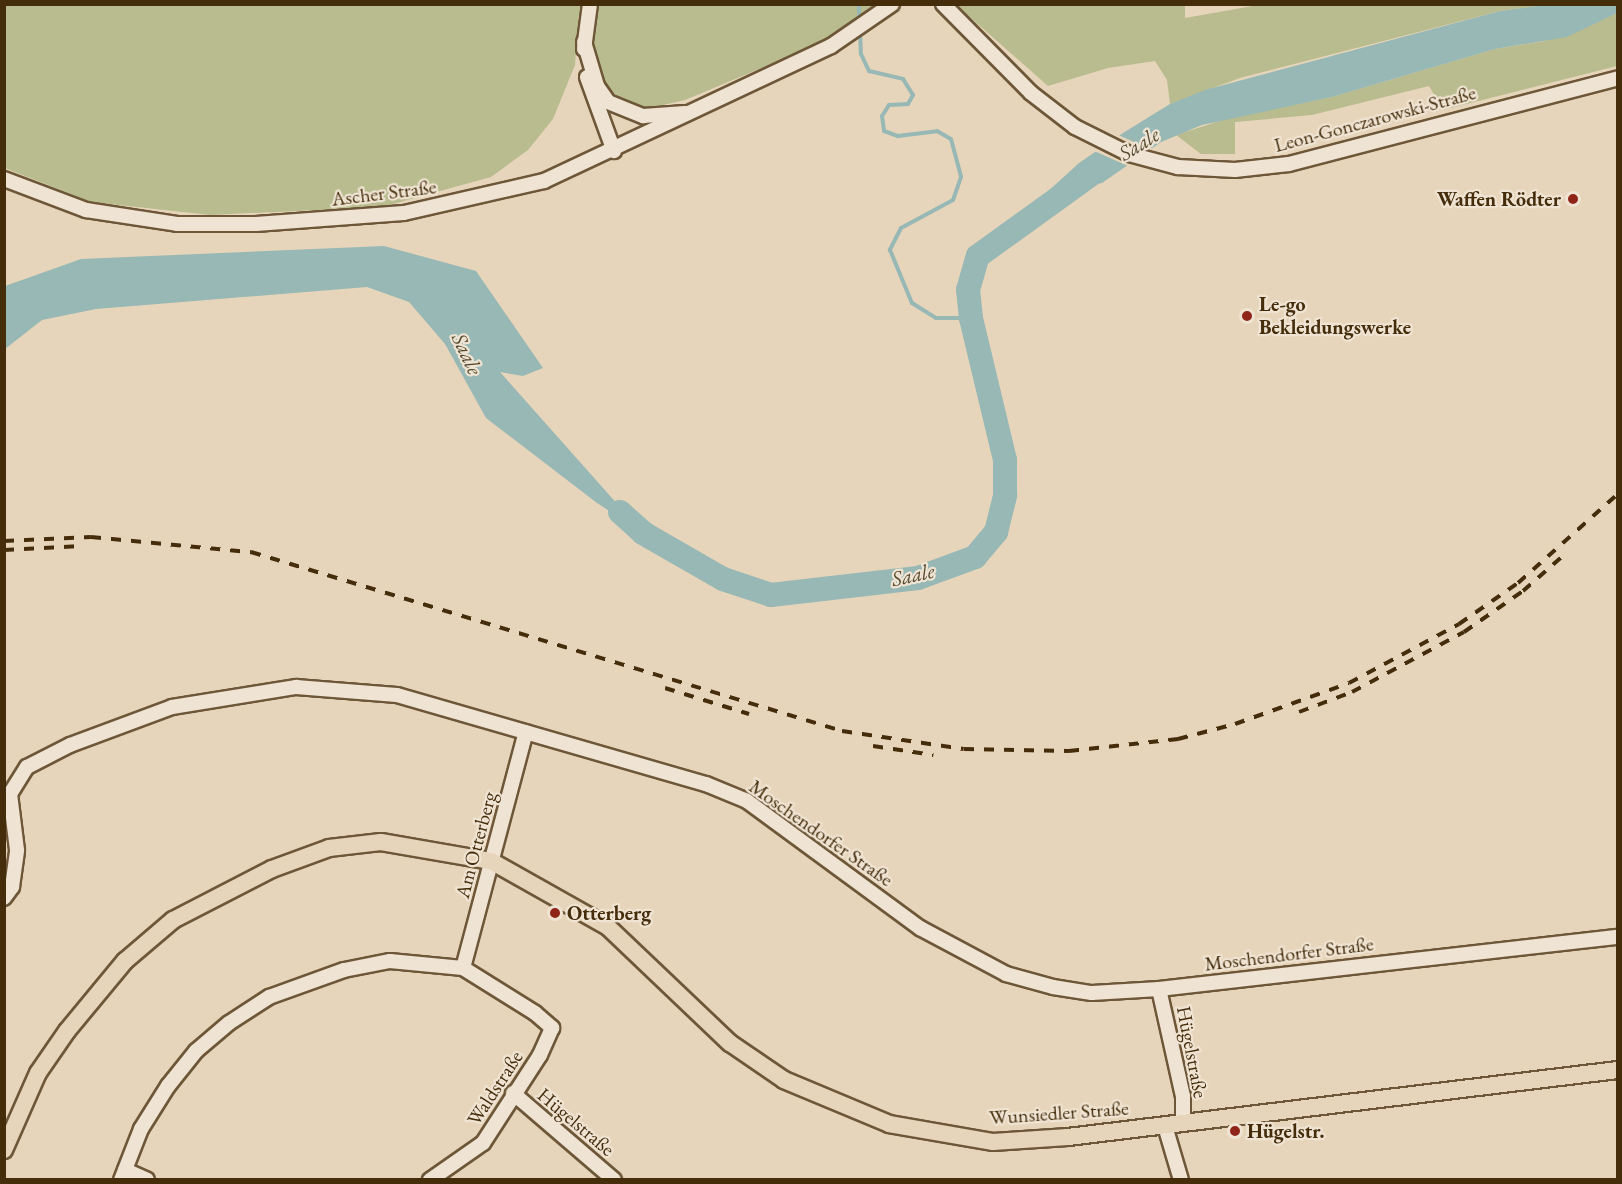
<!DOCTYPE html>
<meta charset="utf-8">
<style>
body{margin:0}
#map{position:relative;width:1622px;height:1184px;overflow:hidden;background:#e7d5bb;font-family:"EB Garamond",serif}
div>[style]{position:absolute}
.green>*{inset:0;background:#b8bc8e}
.water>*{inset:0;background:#97b8b4}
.pier>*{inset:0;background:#e7d5bb}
.stream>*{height:4px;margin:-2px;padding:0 2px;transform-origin:2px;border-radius:2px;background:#97b8b4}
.river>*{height:24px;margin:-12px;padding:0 12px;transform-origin:12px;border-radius:12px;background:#97b8b4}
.roads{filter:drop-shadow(2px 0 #6e5738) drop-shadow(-2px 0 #6e5738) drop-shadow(0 2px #6e5738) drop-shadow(0 -2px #6e5738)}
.minor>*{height:14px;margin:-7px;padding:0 7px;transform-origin:7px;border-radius:7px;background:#efe4d3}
.major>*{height:16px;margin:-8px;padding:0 8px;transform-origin:8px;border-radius:8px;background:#e7d5bb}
.rail>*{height:4px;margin-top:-2px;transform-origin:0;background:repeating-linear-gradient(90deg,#452d0c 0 10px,transparent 0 20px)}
.dots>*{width:16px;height:16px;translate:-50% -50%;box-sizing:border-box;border:3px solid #efe4d3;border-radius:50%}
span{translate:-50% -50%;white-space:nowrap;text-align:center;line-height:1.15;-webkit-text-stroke:4.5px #efe4d3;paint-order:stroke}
.street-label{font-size:20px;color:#452d0c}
.poi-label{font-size:20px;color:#452d0c;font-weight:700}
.right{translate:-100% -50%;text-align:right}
.left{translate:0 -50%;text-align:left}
.water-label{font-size:21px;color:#55492e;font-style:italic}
.frame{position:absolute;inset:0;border:6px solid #452d0c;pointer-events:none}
</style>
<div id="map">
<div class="green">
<i style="clip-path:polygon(1264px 4px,1546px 5px,1500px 11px,1240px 78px,1170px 104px,1167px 80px,1155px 61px,1108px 68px,1048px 86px,956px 5px,1185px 5px,1185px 18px)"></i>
<i style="clip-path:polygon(4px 5px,884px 5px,836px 37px,685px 100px,636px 111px,604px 85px,579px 13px,575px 65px,553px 119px,528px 150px,491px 177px,382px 207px,210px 215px,91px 202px,5px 168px)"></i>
<i style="clip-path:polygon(1617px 13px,1617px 66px,1443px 110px,1429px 86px,1312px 115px,1235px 122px,1235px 154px,1201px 154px,1176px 135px,1232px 117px,1332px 97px,1495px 49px,1545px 41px)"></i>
</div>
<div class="water">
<i style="clip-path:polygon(1546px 5px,1617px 5px,1617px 13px,1567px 37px,1495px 49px,1332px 97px,1202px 125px,1161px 142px,1102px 183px,1045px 194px,1079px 163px,1123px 133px,1170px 104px,1205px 90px,1500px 11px)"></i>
<i style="clip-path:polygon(384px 246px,476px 271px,543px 368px,523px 376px,500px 372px,643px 533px,597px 503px,486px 418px,445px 344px,409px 302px,367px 287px,96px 309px,42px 320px,5px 349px,5px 286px,81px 259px)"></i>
</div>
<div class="pier">
<i style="clip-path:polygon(1116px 134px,1141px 145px,1155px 149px,1130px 167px,1092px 150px)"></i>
</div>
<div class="stream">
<i style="left:859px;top:4px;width:18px;rotate:90deg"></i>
<i style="left:860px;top:29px;width:25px;rotate:88deg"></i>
<i style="left:861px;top:54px;width:19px;rotate:65deg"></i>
<i style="left:869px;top:71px;width:35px;rotate:13deg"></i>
<i style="left:903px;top:79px;width:19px;rotate:58deg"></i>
<i style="left:913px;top:95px;width:10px;rotate:119deg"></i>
<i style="left:908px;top:104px;width:19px;rotate:177deg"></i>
<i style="left:889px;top:105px;width:13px;rotate:122deg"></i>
<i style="left:882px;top:116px;width:15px;rotate:82deg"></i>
<i style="left:884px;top:131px;width:15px;rotate:20deg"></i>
<i style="left:898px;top:136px;width:39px;rotate:-7deg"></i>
<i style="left:937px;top:131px;width:16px;rotate:30deg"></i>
<i style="left:951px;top:139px;width:39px;rotate:75deg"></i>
<i style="left:961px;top:177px;width:24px;rotate:109deg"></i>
<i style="left:953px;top:200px;width:59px;rotate:151.7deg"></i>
<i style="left:901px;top:228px;width:25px;rotate:117deg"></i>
<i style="left:890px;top:250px;width:57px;rotate:67.5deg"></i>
<i style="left:912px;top:303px;width:28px;rotate:32deg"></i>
<i style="left:936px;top:318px;width:35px"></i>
</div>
<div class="river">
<i style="left:620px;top:512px;width:31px;rotate:42deg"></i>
<i style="left:643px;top:533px;width:92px;rotate:29.9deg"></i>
<i style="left:723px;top:579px;width:51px;rotate:18.4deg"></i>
<i style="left:771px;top:595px;width:148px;rotate:-6.6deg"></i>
<i style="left:918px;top:578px;width:61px;rotate:-20.2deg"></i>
<i style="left:975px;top:557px;width:33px;rotate:-50deg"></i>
<i style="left:996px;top:532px;width:38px;rotate:-76deg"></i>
<i style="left:1005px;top:495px;width:35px;rotate:-90deg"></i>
<i style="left:1005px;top:460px;width:146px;rotate:-103.5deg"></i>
<i style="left:971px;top:318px;width:28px;rotate:-96deg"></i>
<i style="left:968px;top:290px;width:35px;rotate:-74deg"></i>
<i style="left:978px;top:256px;width:150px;rotate:-35.8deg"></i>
</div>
<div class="roads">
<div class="minor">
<i style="left:943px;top:4px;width:125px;rotate:45.3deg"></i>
<i style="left:1031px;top:93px;width:56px;rotate:37.7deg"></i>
<i style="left:1075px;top:127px;width:60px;rotate:26.6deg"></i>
<i style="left:1129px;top:154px;width:51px;rotate:14.9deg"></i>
<i style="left:1178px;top:167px;width:57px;rotate:3deg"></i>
<i style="left:1235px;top:170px;width:54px;rotate:-6.3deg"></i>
<i style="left:1289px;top:164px;width:340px;rotate:-14.6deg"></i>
<i style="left:584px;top:42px;width:46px;rotate:73.5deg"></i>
<i style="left:597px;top:86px;width:19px;rotate:55deg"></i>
<i style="left:608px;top:102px;width:38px;rotate:22deg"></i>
<i style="left:643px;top:116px;width:42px;rotate:-4.1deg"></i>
<i style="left:584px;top:49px;width:45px;rotate:-82.4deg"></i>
<i style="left:587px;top:77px;width:79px;rotate:70deg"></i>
<i style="left:4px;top:179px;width:88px;rotate:20.7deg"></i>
<i style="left:86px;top:210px;width:92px;rotate:8.7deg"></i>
<i style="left:177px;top:224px;width:79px"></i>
<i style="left:256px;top:224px;width:148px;rotate:-4.3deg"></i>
<i style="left:404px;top:213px;width:144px;rotate:-12.9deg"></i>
<i style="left:544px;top:181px;width:317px;rotate:-25.2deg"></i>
<i style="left:831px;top:46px;width:74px;rotate:-34.5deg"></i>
<i style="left:4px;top:898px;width:14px;rotate:-54deg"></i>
<i style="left:12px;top:887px;width:37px;rotate:-82deg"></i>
<i style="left:17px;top:850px;width:56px;rotate:-97.1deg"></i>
<i style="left:10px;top:794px;width:32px;rotate:-58deg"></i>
<i style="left:27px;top:767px;width:48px;rotate:-27.1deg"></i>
<i style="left:70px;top:745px;width:109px;rotate:-20.4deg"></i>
<i style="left:172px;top:707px;width:126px;rotate:-9.2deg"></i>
<i style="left:296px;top:687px;width:101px;rotate:4.5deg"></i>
<i style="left:397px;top:695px;width:322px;rotate:16.1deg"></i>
<i style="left:706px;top:784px;width:44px;rotate:22.5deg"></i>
<i style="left:747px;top:801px;width:215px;rotate:36.3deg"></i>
<i style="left:920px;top:928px;width:98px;rotate:28.1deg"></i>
<i style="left:1006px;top:974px;width:49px;rotate:15.5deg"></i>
<i style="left:1053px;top:987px;width:39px;rotate:9deg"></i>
<i style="left:1092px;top:993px;width:67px;rotate:-3.4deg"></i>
<i style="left:1159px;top:989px;width:462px;rotate:-6.5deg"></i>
<i style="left:463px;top:968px;width:244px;rotate:-75.1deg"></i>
<i style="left:1159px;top:989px;width:110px;rotate:77.4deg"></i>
<i style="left:1183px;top:1096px;width:28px;rotate:90deg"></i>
<i style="left:513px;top:1093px;width:133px;rotate:40.7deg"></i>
<i style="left:1165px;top:1126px;width:56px;rotate:73.5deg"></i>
<i style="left:125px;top:1170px;width:24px;rotate:24deg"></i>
<i style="left:121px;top:1180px;width:55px;rotate:-68.6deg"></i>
<i style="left:141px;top:1129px;width:51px;rotate:-57.9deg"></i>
<i style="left:168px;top:1086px;width:45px;rotate:-51.3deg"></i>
<i style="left:196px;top:1051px;width:43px;rotate:-40.3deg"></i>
<i style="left:229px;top:1023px;width:48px;rotate:-33deg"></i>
<i style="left:269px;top:997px;width:80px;rotate:-19.8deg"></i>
<i style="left:344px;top:970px;width:47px;rotate:-11.1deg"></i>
<i style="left:390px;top:961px;width:73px;rotate:5.5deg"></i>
<i style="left:463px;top:968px;width:85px;rotate:32deg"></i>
<i style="left:535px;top:1013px;width:23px;rotate:41deg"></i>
<i style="left:552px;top:1028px;width:30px;rotate:114deg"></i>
<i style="left:540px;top:1055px;width:105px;rotate:122.9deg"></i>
<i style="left:483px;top:1143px;width:65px;rotate:145.1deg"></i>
</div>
<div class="major">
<i style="left:4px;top:1150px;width:84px;rotate:-66.2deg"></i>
<i style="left:38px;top:1073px;width:51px;rotate:-55.4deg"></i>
<i style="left:67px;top:1031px;width:91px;rotate:-50.4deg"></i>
<i style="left:125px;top:961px;width:63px;rotate:-40.5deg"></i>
<i style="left:173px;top:920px;width:111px;rotate:-27.3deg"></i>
<i style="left:272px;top:869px;width:61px;rotate:-20.2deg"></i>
<i style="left:329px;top:848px;width:52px;rotate:-6.6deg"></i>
<i style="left:381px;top:842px;width:112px;rotate:9.8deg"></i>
<i style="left:491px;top:861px;width:134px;rotate:29.4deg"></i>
<i style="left:608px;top:927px;width:168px;rotate:43.6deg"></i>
<i style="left:730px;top:1043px;width:65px;rotate:34.4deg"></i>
<i style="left:784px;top:1080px;width:114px;rotate:22.7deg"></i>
<i style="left:889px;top:1124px;width:106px;rotate:9.8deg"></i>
<i style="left:993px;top:1142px;width:75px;rotate:-3.8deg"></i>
<i style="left:1068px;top:1137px;width:554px;rotate:-6.95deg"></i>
</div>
</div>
<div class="rail">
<i style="left:4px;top:541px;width:87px;rotate:-2.6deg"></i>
<i style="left:91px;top:537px;width:161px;rotate:5.4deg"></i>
<i style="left:251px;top:552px;width:618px;rotate:16.85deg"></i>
<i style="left:842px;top:731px;width:123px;rotate:8.4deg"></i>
<i style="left:964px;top:749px;width:105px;rotate:1.1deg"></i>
<i style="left:1069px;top:751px;width:110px;rotate:-6.3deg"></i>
<i style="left:1178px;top:739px;width:59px;rotate:-14.7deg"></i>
<i style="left:1235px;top:724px;width:121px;rotate:-19.8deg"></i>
<i style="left:1349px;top:683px;width:125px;rotate:-28.2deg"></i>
<i style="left:1459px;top:624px;width:72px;rotate:-34.8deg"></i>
<i style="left:1518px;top:583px;width:134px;rotate:-41.7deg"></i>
<i style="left:4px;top:550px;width:78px;rotate:-2.9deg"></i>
<i style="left:665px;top:688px;width:88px;rotate:17.2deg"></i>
<i style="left:1299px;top:712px;width:57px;rotate:-20.7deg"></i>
<i style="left:1352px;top:692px;width:127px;rotate:-28.2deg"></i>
<i style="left:1464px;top:632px;width:72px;rotate:-34.8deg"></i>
<i style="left:1523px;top:591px;width:56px;rotate:-41.4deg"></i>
<i style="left:873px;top:746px;width:61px;rotate:8.5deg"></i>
</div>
<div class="dots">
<i style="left:1573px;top:199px;background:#8f2418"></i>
<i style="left:1247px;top:316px;background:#8f2418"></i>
<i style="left:555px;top:913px;background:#8f2418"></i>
<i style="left:1235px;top:1131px;background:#8f2418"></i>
</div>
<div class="street-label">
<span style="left:1375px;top:119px;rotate:-15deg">Leon-Gonczarowski-Straße</span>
<span style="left:384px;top:193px;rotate:-7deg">Ascher Straße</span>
<span style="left:821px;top:833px;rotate:35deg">Moschendorfer Straße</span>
<span style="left:476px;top:845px;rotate:-75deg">Am Otterberg</span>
<span style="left:1289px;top:954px;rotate:-7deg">Moschendorfer Straße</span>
<span style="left:1192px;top:1052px;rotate:79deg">Hügelstraße</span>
<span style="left:495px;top:1088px;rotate:-57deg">Waldstraße</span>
<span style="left:1059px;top:1113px;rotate:-4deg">Wunsiedler Straße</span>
<span style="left:576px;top:1122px;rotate:40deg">Hügelstraße</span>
</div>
<div class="poi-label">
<span class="right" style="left:1561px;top:199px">Waffen Rödter</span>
<span class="left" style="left:1259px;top:316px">Le-go<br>Bekleidungswerke</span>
<span class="left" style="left:567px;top:913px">Otterberg</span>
<span class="left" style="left:1247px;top:1131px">Hügelstr.</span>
</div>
<div class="water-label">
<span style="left:1139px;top:144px;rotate:-32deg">Saale</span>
<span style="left:467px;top:354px;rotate:65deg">Saale</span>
<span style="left:913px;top:575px;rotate:-12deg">Saale</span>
</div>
<div class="frame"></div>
</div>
